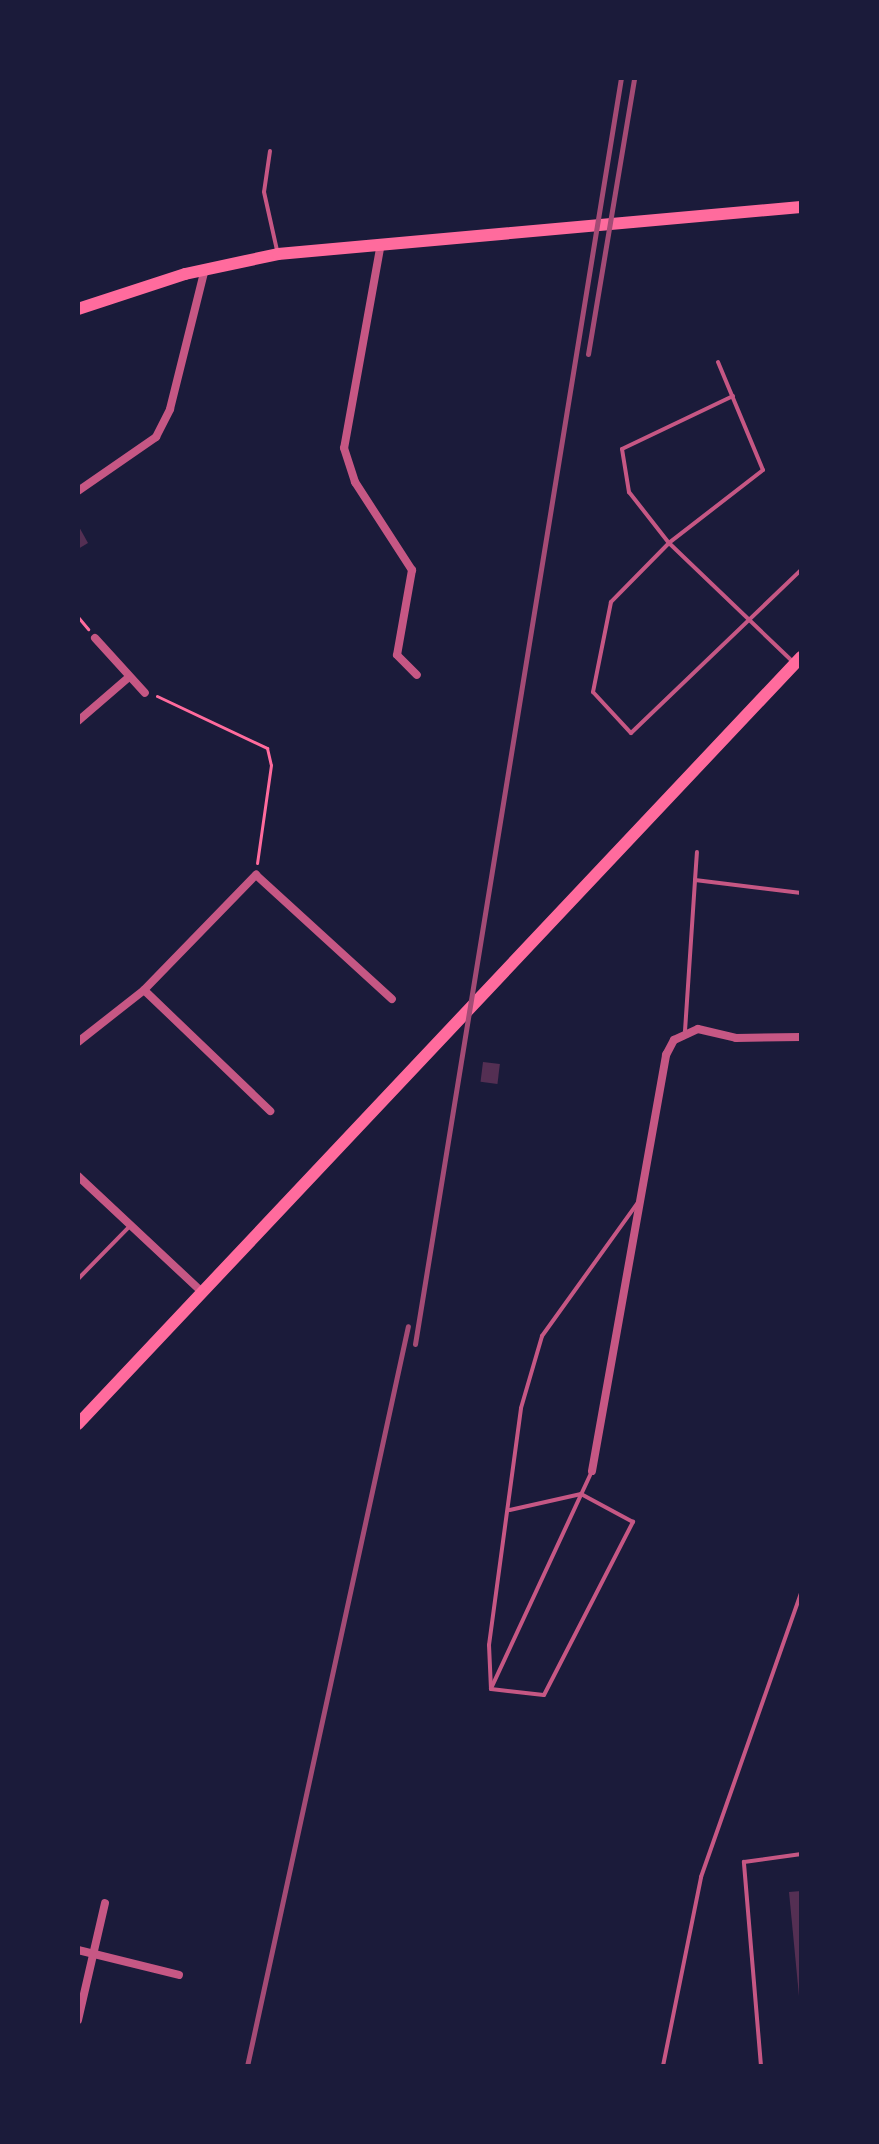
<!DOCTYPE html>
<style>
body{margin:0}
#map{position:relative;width:879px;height:2144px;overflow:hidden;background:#1b1b3a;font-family:"Zilla Slab",serif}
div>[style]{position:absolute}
.building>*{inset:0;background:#542f53;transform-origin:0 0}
.path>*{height:3px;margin:-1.5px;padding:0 1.5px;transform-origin:1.5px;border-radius:1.5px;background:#ff6b9d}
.service>*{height:4px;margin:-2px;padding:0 2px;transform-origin:2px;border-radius:2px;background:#c65784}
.minor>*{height:8px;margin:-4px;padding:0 4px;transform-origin:4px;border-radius:4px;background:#c65784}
.primary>*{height:12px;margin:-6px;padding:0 6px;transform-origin:6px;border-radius:6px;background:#ff6b9d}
.rail>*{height:5px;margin:-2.5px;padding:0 2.5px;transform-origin:2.5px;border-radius:2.5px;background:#a44b75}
span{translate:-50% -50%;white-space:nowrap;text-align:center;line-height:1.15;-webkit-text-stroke:8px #1b1b3a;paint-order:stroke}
.frame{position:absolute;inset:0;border:80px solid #1b1b3a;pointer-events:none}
</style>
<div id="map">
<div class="building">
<i style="clip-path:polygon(78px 525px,88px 543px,78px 549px)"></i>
<i style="left:483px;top:1062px;width:17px;height:20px;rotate:7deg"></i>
<i style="clip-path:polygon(801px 1891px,801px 1996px,799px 1996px,789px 1892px)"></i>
</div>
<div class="path">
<i style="left:78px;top:617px;width:16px;rotate:50deg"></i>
<i style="left:157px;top:696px;width:122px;rotate:25.3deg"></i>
<i style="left:267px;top:748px;width:17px;rotate:77deg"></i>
<i style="left:271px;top:765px;width:99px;rotate:98.1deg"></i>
</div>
<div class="service">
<i style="left:270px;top:151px;width:41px;rotate:98.3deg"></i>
<i style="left:264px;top:192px;width:59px;rotate:77.4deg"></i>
<i style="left:718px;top:362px;width:117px;rotate:67.4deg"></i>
<i style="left:763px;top:470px;width:119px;rotate:142.2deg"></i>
<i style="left:669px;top:543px;width:83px;rotate:134.5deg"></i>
<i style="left:611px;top:602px;width:92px;rotate:101.3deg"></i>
<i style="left:593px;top:692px;width:56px;rotate:47.2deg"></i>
<i style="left:631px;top:733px;width:236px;rotate:-43.8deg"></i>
<i style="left:733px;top:396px;width:123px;rotate:154.5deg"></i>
<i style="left:622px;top:449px;width:44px;rotate:80.8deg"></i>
<i style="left:629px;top:492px;width:65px;rotate:51.9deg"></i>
<i style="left:669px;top:543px;width:172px;rotate:43.8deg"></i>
<i style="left:695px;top:880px;width:28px;rotate:-86deg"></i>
<i style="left:685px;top:1031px;width:151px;rotate:-86.2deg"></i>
<i style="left:695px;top:880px;width:107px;rotate:7deg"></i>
<i style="left:78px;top:1279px;width:73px;rotate:-45.6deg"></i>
<i style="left:592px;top:1471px;width:240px;rotate:114.9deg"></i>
<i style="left:491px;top:1689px;width:44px;rotate:-92.6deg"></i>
<i style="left:489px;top:1645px;width:239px;rotate:-82.3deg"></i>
<i style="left:521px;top:1408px;width:75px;rotate:-73.7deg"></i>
<i style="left:542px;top:1336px;width:163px;rotate:-54.3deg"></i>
<i style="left:491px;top:1689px;width:53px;rotate:6.5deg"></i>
<i style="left:544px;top:1695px;width:195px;rotate:-62.8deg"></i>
<i style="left:633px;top:1522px;width:59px;rotate:-151.7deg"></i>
<i style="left:581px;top:1494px;width:73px;rotate:167.3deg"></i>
<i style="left:663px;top:2066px;width:193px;rotate:-78.6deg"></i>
<i style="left:701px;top:1877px;width:301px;rotate:-70.6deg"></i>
<i style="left:761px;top:2066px;width:205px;rotate:-94.8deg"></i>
<i style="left:744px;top:1862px;width:58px;rotate:-8deg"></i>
</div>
<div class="minor">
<i style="left:381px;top:243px;width:208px;rotate:100.2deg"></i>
<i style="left:344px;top:448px;width:36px;rotate:72deg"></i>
<i style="left:355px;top:482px;width:105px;rotate:57.1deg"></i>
<i style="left:412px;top:570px;width:86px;rotate:100deg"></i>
<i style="left:397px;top:655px;width:28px;rotate:45deg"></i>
<i style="left:78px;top:491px;width:95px;rotate:-34.7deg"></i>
<i style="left:156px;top:437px;width:31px;rotate:-63deg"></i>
<i style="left:170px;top:409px;width:144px;rotate:-76deg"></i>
<i style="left:95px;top:638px;width:74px;rotate:47.7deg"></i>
<i style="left:78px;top:721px;width:67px;rotate:-40.8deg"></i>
<i style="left:144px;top:990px;width:175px;rotate:43.8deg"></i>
<i style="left:78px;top:1042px;width:84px;rotate:-38.2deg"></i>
<i style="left:144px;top:990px;width:161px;rotate:-45.8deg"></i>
<i style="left:256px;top:875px;width:184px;rotate:42.4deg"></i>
<i style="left:78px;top:1176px;width:170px;rotate:43.1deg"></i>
<i style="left:592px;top:1471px;width:423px;rotate:-79.9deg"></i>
<i style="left:666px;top:1055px;width:17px;rotate:-62deg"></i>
<i style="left:674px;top:1040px;width:26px;rotate:-25deg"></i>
<i style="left:698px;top:1029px;width:39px;rotate:13deg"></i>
<i style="left:736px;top:1038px;width:65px;rotate:-0.9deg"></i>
<i style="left:78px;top:1950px;width:104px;rotate:13.9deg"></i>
<i style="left:78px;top:2020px;width:120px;rotate:-77deg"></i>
</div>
<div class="primary">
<i style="left:78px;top:309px;width:113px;rotate:-18.1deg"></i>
<i style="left:185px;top:274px;width:95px;rotate:-12.1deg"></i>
<i style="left:278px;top:254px;width:525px;rotate:-5.14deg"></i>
<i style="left:78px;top:1424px;width:1054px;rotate:-46.69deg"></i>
</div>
<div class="rail">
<i style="left:588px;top:354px;width:280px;rotate:-80.5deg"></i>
<i style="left:415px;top:1344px;width:1283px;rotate:-80.76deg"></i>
<i style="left:247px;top:2066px;width:757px;rotate:-77.73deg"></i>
</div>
<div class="frame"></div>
</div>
